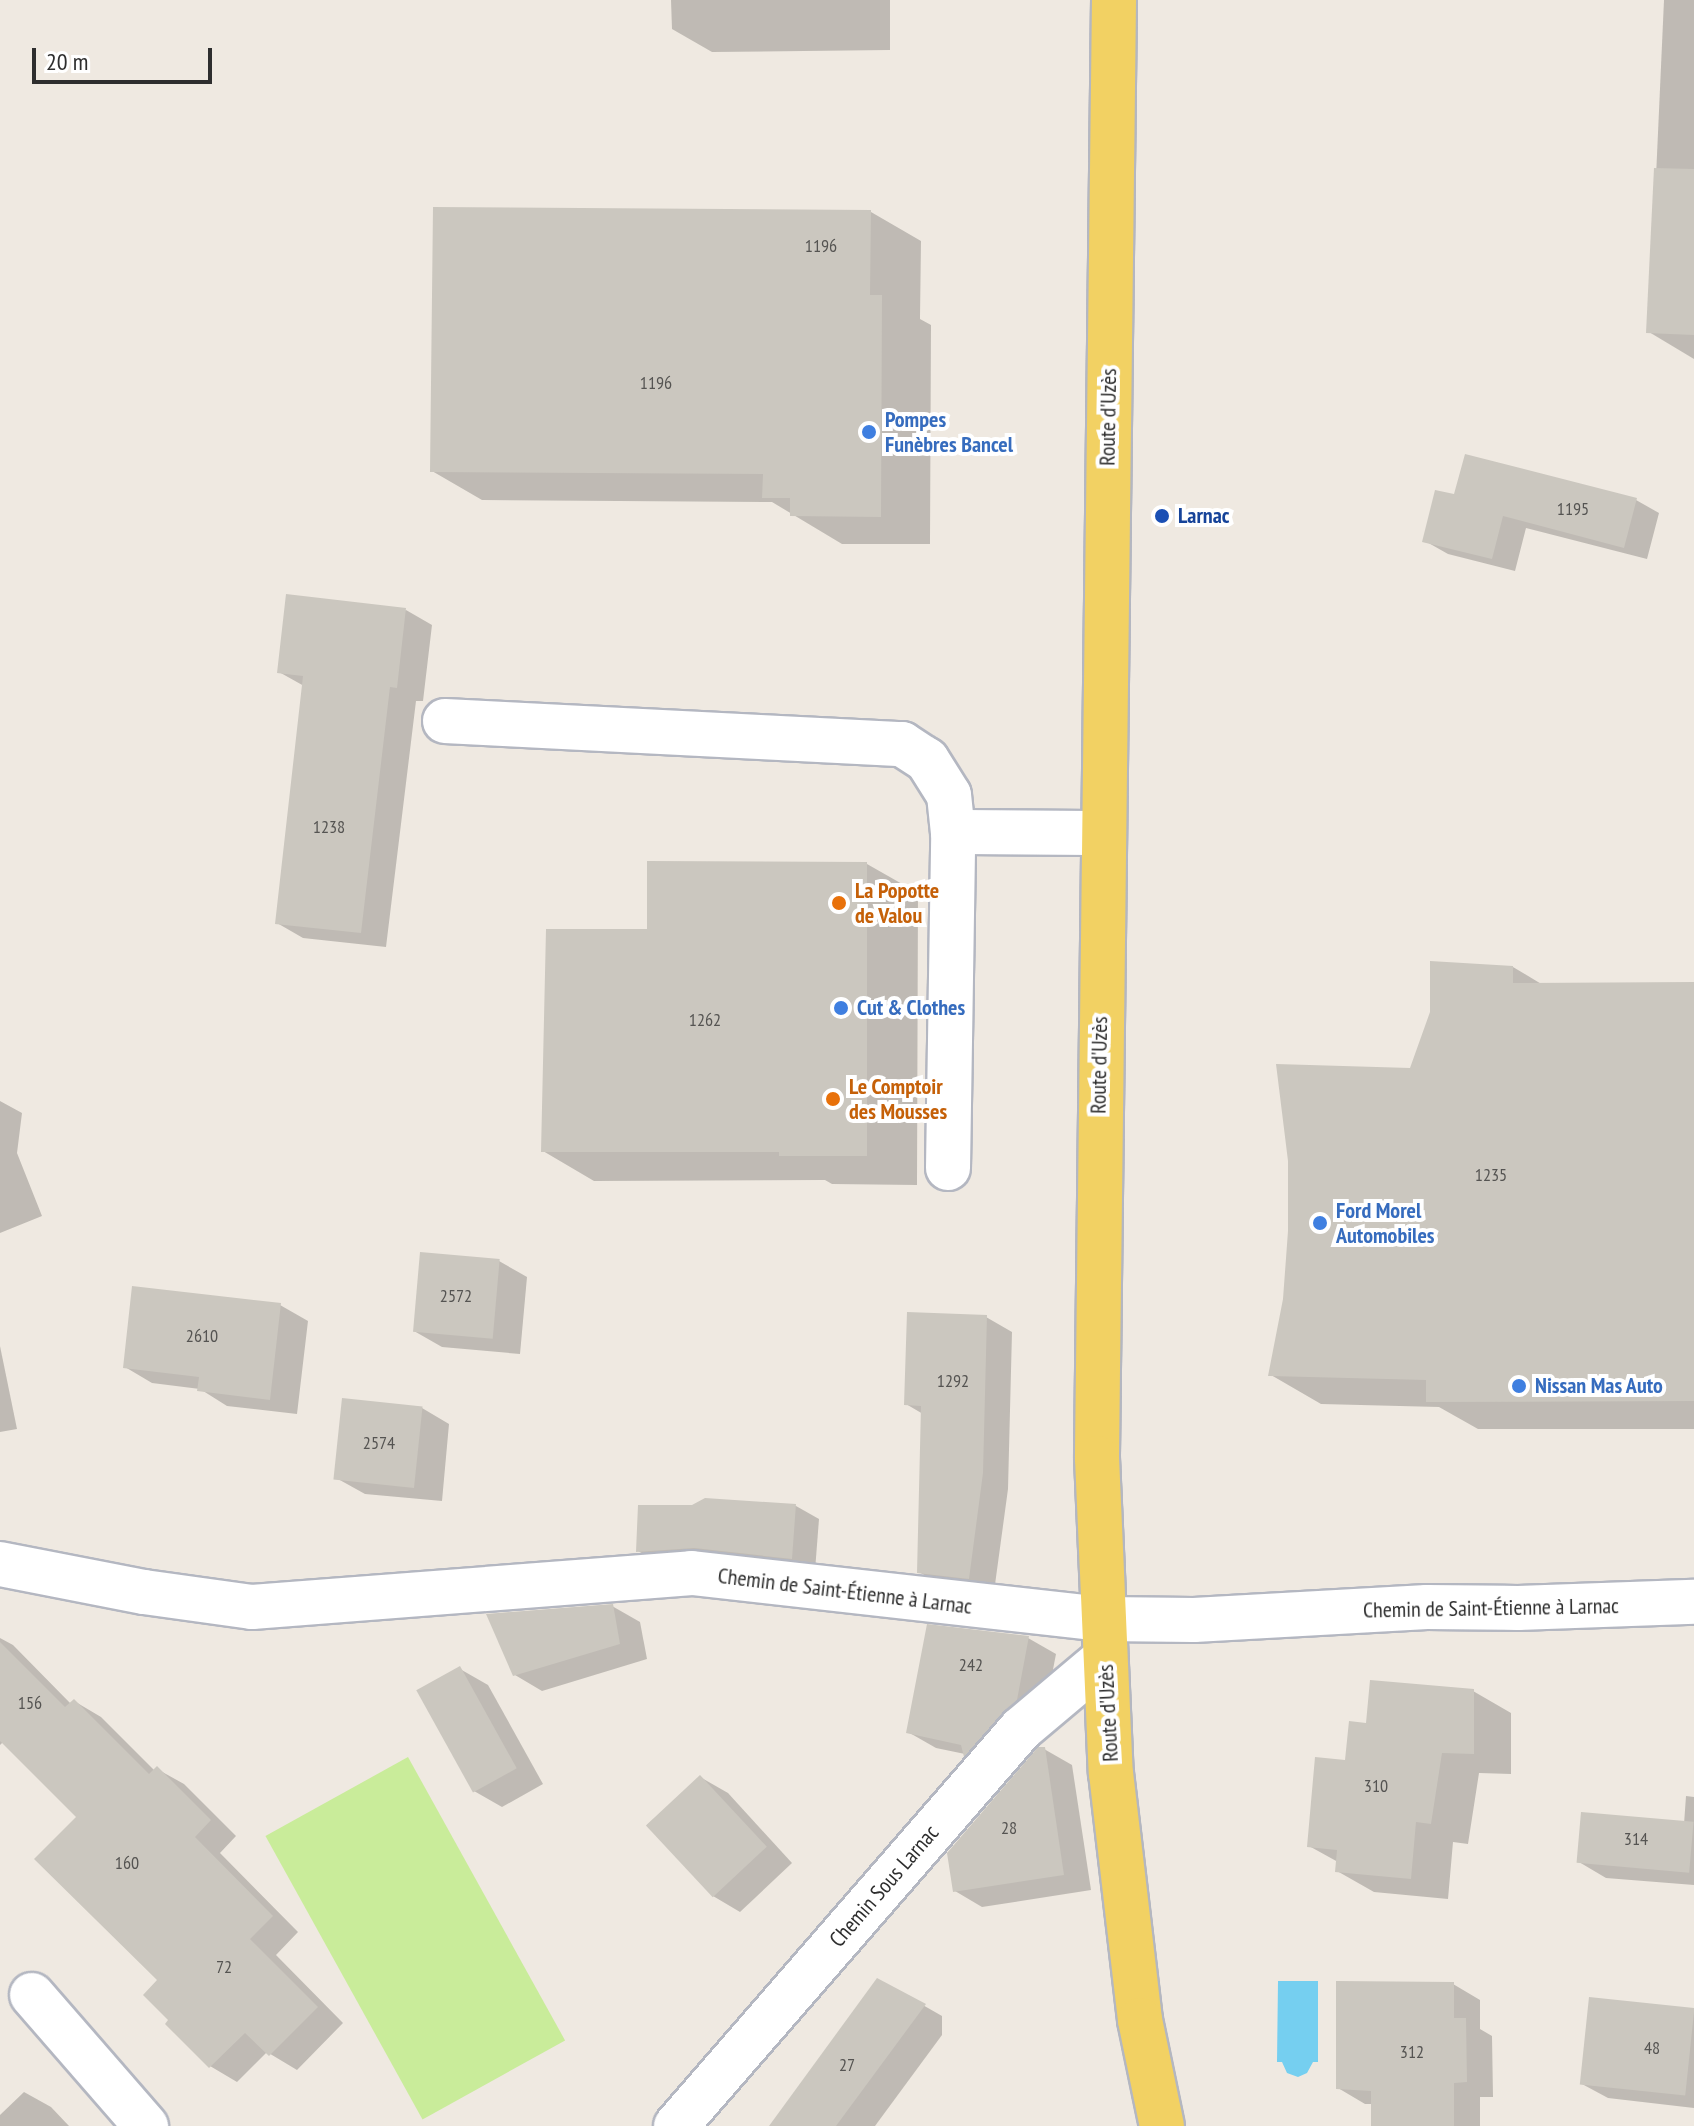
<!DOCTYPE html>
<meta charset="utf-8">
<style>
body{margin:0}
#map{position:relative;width:1694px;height:2126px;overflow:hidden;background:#efe9e1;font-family:"PT Sans Narrow",sans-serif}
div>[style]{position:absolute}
.pitch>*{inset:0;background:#c9ec9a;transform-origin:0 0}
.water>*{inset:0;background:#75cff0}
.shadow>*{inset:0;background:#0003}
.building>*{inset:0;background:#cbc7bf;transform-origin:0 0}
.roads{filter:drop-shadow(2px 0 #b4b7c1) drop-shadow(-2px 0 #b4b7c1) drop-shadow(0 2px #b4b7c1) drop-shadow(0 -2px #b4b7c1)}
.minor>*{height:44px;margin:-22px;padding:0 22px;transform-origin:22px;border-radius:22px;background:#fff}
.major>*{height:44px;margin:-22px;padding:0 22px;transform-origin:22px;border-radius:22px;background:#f2d163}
.dots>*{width:22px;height:22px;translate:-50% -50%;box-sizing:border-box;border:4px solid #fff;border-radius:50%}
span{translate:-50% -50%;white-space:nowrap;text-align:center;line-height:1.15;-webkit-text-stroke:8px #fff;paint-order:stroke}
.number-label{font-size:18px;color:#555452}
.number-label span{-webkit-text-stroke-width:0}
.street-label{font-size:22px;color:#2e2e2e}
.shop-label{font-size:22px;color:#366cbe;font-weight:700}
.left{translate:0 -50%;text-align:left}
.transit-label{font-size:22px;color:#164399;font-weight:700}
.food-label{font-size:22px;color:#c56008;font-weight:700}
.scale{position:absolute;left:32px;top:48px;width:180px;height:36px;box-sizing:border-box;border:4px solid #2e2e2e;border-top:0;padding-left:10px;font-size:24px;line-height:28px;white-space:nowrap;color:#2e2e2e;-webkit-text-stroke:6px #fff;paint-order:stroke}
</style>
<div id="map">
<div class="pitch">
<i style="left:408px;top:1757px;width:324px;height:163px;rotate:61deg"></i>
</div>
<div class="water">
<i style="clip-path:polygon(1278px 1981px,1318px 1981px,1318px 2062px,1313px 2062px,1307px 2073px,1298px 2077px,1287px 2073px,1282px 2062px,1277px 2062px)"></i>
</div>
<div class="shadow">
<i style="clip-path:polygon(671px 0,890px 0,890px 50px,712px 52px,672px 29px)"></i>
<i style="clip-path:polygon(1664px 0,1694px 0,1694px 359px,1649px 332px)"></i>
<i style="clip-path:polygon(871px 212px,921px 241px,920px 319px,931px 325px,930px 544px,842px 544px,772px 502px,482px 500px,432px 471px)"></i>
<i style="clip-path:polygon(1456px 497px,1636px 500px,1659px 513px,1647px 559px,1526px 528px,1515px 571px,1448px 554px,1425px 541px)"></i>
<i style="clip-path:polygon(406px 610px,432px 625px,423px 701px,416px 701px,386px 947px,303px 938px,277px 923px,304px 686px,279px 672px)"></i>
<i style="clip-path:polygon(867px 864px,918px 893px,917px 1185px,832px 1184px,825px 1180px,594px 1181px,543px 1151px,649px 931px)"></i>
<i style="clip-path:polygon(1513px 967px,1543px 985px,1694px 984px,1694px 1429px,1478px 1429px,1439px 1407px,1321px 1404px,1271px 1375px,1411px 1070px)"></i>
<i style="clip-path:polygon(0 1101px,22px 1113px,17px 1153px,42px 1216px,0 1233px)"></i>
<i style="clip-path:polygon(499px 1261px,527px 1277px,520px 1354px,442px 1347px,414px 1331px)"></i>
<i style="clip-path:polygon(280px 1305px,308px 1321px,297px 1414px,227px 1406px,200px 1389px,152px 1383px,125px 1367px)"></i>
<i style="clip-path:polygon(986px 1317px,1012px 1332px,1008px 1489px,994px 1592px,945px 1587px,919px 1572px,923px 1414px,906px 1404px)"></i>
<i style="clip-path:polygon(0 1346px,17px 1429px,0 1432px)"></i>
<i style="clip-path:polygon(422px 1408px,449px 1424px,442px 1501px,365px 1494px,338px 1479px)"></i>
<i style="clip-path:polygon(706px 1500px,796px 1506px,819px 1519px,815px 1571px,661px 1564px,638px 1551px)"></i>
<i style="clip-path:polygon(612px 1606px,640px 1622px,647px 1659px,542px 1691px,515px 1675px)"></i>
<i style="clip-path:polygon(0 1638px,13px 1645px,71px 1704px,74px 1701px,101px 1717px,155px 1771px,157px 1769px,184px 1784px,236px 1836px,220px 1853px,298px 1932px,276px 1955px,343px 2023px,297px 2070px,267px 2052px,237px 2082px,210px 2066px,171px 2020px,160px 1980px,79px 1817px,3px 1742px,0 1745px)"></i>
<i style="clip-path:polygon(1028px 1638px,1056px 1654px,1044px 1716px,992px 1771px,965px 1754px,936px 1748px,908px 1732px)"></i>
<i style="clip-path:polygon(460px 1669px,488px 1685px,543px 1784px,502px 1807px,474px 1791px)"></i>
<i style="clip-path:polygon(1473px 1691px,1511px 1713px,1511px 1774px,1479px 1773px,1468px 1844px,1453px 1842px,1448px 1899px,1374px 1892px,1337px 1871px,1338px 1862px,1309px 1846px,1347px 1762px,1368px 1725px)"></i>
<i style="clip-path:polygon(1044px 1749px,1072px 1765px,1091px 1890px,982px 1907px,955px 1891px)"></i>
<i style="clip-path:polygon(700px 1777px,728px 1793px,792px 1863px,740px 1912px,713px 1896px,647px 1825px)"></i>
<i style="clip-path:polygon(1686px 1796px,1694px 1797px,1694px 1885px,1606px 1878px,1579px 1862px,1684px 1824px)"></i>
<i style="clip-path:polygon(1453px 1984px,1480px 2000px,1480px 2029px,1492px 2036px,1493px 2097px,1480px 2097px,1480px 2126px,1373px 2126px,1373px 2104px,1365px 2104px,1338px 2088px)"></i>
<i style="clip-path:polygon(914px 2000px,942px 2016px,942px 2035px,875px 2126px,771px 2126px)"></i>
<i style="clip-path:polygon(1694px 2010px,1694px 2108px,1608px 2098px,1582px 2084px)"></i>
<i style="clip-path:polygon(24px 2092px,51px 2107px,69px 2126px,0 2126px,0 2115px)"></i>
</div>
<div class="building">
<i style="clip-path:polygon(1654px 168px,1694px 169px,1694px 335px,1646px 333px)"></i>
<i style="clip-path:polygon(433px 207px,871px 210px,870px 295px,882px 295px,881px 517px,790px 516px,790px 498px,762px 498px,763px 474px,430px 472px)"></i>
<i style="clip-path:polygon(1465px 454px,1637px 498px,1624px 548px,1503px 516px,1492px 559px,1422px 542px,1435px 490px,1454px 494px)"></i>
<i style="clip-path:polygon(286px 594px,406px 608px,397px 688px,390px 687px,361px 933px,275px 924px,303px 676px,277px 673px)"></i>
<i style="clip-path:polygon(647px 861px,867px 862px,867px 1156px,779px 1156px,779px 1152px,541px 1152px,546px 929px,647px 929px)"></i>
<i style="clip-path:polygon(1430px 961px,1513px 966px,1513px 983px,1694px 982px,1694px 1401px,1426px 1402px,1426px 1380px,1268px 1376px,1283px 1299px,1288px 1231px,1288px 1161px,1276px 1064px,1410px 1068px,1430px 1012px)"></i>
<i style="left:420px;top:1252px;width:80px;height:80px;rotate:5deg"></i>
<i style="clip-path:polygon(132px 1286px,281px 1303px,270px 1400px,197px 1391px,199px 1377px,123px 1368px)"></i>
<i style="clip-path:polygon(907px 1312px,987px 1315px,983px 1473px,969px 1579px,917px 1573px,921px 1406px,904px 1405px)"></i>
<i style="left:342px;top:1398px;width:81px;height:82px;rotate:6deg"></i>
<i style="clip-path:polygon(705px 1498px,796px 1504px,792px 1559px,694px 1548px,636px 1552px,638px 1505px,692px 1505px)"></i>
<i style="clip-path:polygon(613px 1604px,620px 1644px,513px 1676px,486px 1614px)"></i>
<i style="clip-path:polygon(927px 1624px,1029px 1636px,1017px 1700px,964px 1757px,961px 1745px,906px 1733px)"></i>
<i style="clip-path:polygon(0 1642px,65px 1707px,74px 1699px,149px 1774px,157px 1766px,211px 1820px,195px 1837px,273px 1916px,250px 1939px,318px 2007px,269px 2056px,245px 2033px,209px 2068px,165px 2024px,168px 2020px,143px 1995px,157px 1980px,34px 1859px,76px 1817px,0 1741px)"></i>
<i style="left:460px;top:1666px;width:117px;height:50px;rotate:61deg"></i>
<i style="clip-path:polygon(1370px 1680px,1474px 1689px,1474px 1754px,1442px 1753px,1431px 1824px,1416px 1822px,1411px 1879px,1335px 1872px,1337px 1850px,1307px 1847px,1315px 1757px,1345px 1760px,1349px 1721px,1366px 1723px)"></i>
<i style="clip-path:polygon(1038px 1747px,1045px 1747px,1064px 1875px,953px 1892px,947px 1853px)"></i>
<i style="left:700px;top:1775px;width:98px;height:74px;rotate:47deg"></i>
<i style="left:1581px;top:1812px;width:113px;height:51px;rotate:5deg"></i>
<i style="clip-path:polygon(877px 1978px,926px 2004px,836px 2126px,769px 2126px)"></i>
<i style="clip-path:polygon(1336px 1981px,1454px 1982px,1454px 2018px,1466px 2018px,1467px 2082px,1454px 2083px,1454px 2126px,1371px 2126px,1371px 2091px,1336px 2089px)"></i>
<i style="left:1589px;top:1997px;width:106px;height:88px;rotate:6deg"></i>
</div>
<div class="roads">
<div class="minor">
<i style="left:445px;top:721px;width:458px;rotate:2.9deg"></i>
<i style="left:902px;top:744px;width:30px;rotate:33deg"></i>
<i style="left:927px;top:760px;width:41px;rotate:57.8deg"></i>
<i style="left:949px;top:795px;width:37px;rotate:84deg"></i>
<i style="left:948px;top:1168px;width:336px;rotate:-89.1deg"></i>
<i style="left:953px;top:832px;width:149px;rotate:0.4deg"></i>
<i style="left:0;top:1564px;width:147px;rotate:11deg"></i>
<i style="left:144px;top:1592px;width:109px;rotate:7.9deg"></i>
<i style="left:252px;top:1607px;width:441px;rotate:-4.4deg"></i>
<i style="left:692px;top:1573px;width:414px;rotate:6.4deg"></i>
<i style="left:1103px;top:1619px;width:91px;rotate:0.6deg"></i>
<i style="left:1194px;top:1620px;width:233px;rotate:-3.2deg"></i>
<i style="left:1427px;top:1607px;width:91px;rotate:0.6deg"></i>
<i style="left:1518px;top:1608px;width:176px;rotate:-2deg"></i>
<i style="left:32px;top:1995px;width:174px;rotate:49deg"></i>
<i style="left:676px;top:2126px;width:526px;rotate:-49.01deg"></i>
<i style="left:1021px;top:1729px;width:109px;rotate:-40.1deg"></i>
</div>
<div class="major">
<i style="left:1114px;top:0;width:1458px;rotate:90.67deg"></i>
<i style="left:1097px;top:1458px;width:315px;rotate:87.5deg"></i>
<i style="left:1111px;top:1773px;width:249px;rotate:83.3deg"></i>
<i style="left:1140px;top:2020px;width:108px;rotate:78.3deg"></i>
</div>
</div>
<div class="dots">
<i style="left:869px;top:432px;background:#3f7fe0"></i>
<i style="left:1162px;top:516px;background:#1a4fb4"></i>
<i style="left:839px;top:903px;background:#e8710a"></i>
<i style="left:841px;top:1008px;background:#3f7fe0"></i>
<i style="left:833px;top:1099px;background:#e8710a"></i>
<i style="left:1320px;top:1223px;background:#3f7fe0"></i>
<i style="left:1519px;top:1386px;background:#3f7fe0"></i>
</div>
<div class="number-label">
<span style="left:821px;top:246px">1196</span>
<span style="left:656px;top:383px">1196</span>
<span style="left:1573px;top:509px">1195</span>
<span style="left:329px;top:827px">1238</span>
<span style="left:705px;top:1020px">1262</span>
<span style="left:1491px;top:1175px">1235</span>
<span style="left:456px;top:1296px">2572</span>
<span style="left:202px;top:1336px">2610</span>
<span style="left:953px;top:1381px">1292</span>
<span style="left:379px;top:1443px">2574</span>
<span style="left:971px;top:1665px">242</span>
<span style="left:30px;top:1703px">156</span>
<span style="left:1376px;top:1786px">310</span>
<span style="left:1009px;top:1828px">28</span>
<span style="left:1636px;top:1839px">314</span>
<span style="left:127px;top:1863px">160</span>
<span style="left:224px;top:1967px">72</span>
<span style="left:1652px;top:2048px">48</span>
<span style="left:1412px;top:2052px">312</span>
<span style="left:847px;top:2065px">27</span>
</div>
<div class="street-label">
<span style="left:1108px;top:417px;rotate:-89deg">Route d'Uzès</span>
<span style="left:1099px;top:1065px;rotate:-89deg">Route d'Uzès</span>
<span style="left:845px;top:1591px;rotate:7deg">Chemin de Saint-Étienne à Larnac</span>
<span style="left:1491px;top:1608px;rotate:-1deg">Chemin de Saint-Étienne à Larnac</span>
<span style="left:1108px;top:1713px;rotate:-93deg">Route d'Uzès</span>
<span style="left:884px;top:1886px;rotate:-49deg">Chemin Sous Larnac</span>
</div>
<div class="shop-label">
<span class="left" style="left:885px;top:432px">Pompes<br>Funèbres Bancel</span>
<span class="left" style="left:857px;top:1008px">Cut &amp; Clothes</span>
<span class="left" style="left:1336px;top:1223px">Ford Morel<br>Automobiles</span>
<span class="left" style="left:1535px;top:1386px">Nissan Mas Auto</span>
</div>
<div class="transit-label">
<span class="left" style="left:1178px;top:516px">Larnac</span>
</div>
<div class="food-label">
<span class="left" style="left:855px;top:903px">La Popotte<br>de Valou</span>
<span class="left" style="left:849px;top:1099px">Le Comptoir<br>des Mousses</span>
</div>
<div class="scale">20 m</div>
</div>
